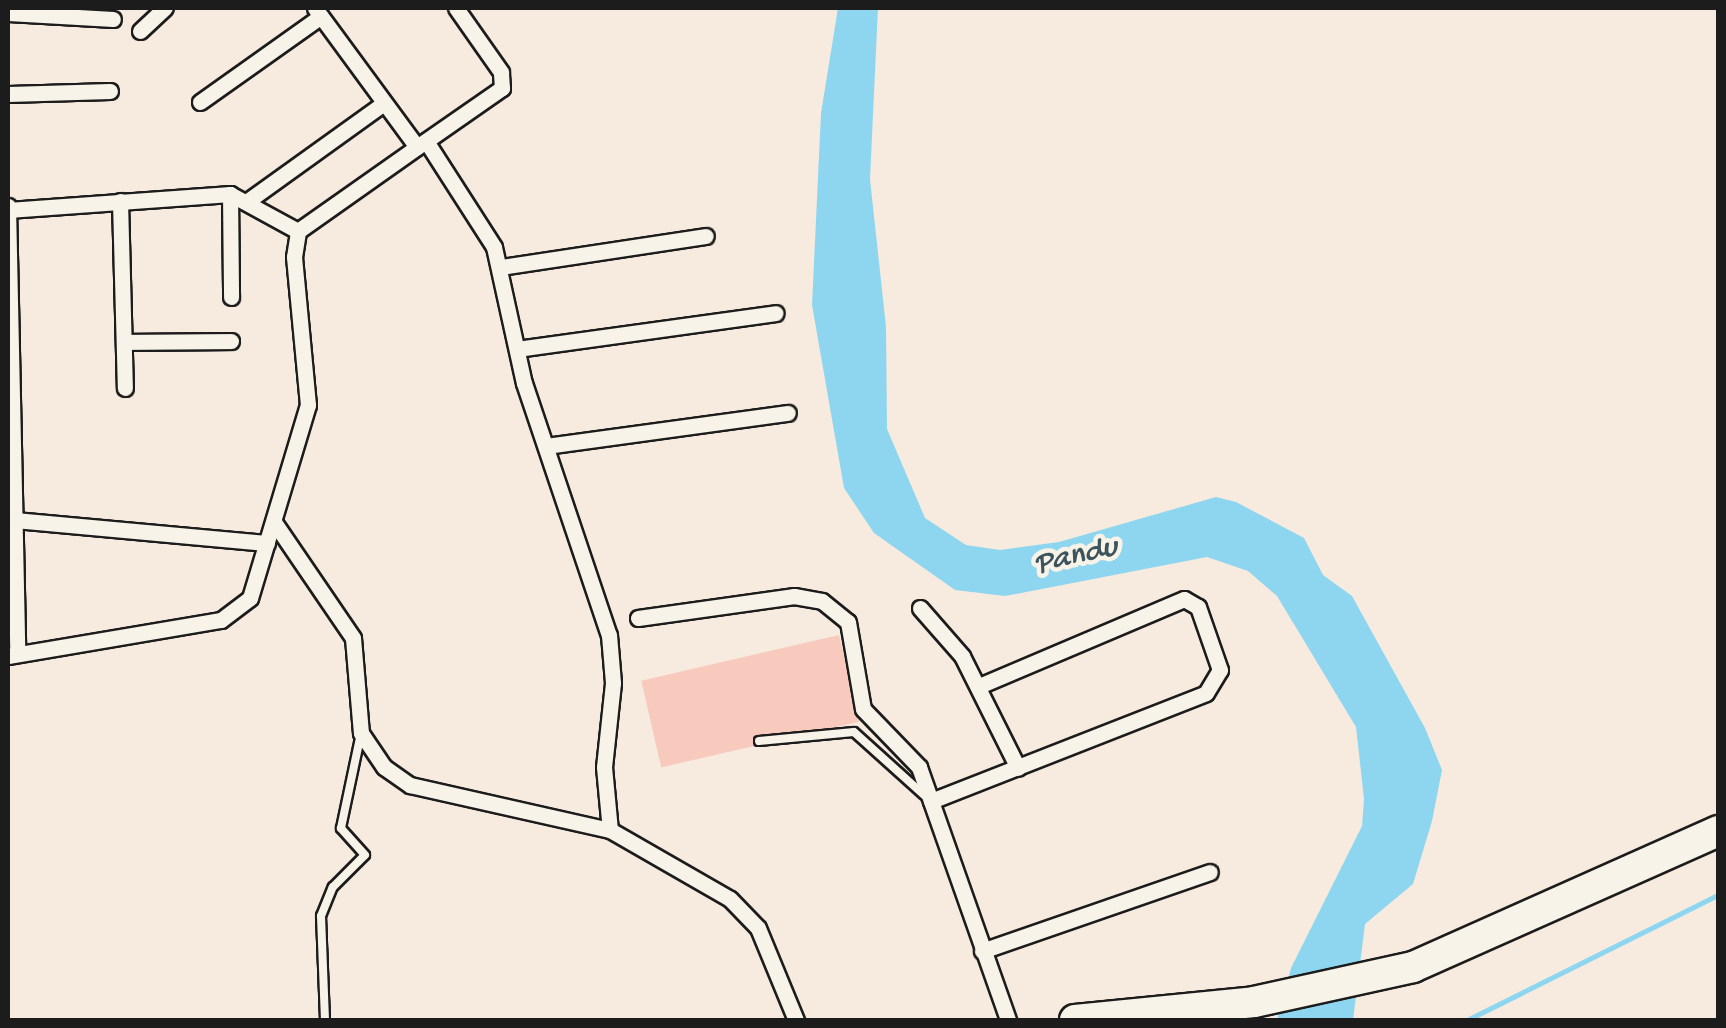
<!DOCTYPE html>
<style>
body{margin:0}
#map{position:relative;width:1726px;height:1028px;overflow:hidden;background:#f7ebdf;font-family:"Gochi Hand",sans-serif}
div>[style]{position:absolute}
.water>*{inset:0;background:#8ed6f0}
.stream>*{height:5px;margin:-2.5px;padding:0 2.5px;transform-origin:2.5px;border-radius:2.5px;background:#8ed6f0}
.building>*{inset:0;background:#f8cabd;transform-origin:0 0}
.roads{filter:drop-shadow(2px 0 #1c1c1c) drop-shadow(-2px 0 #1c1c1c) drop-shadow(0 2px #1c1c1c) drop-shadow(0 -2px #1c1c1c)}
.lane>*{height:8px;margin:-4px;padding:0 4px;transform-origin:4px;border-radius:4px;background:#f7f3e8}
.street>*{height:15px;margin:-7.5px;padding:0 7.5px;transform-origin:7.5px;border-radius:7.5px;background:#f7f3e8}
.highway>*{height:30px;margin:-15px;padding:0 15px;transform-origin:15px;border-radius:15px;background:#f7f3e8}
span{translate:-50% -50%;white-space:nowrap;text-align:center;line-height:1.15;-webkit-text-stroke:9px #f7f3e8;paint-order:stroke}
.water-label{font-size:32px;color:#3e545c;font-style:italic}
.frame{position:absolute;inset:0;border:10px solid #1c1c1c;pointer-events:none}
</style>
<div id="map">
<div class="water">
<i style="clip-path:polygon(838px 8px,878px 8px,870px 179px,886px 327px,887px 429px,925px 518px,966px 545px,1000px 550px,1059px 542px,1216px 497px,1236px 502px,1304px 538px,1323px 575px,1352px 596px,1425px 728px,1442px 770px,1432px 821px,1413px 884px,1365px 924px,1353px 1020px,1277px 1020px,1291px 968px,1362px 826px,1364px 799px,1356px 727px,1277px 596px,1248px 571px,1207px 557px,1005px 596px,955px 590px,874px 533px,844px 488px,812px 305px,821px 113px)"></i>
</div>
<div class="stream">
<i style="left:1467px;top:1020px;width:280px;rotate:-26.5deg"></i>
</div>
<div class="building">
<i style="left:839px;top:635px;width:89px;height:203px;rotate:77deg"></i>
</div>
<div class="roads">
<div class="lane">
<i style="left:759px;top:741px;width:95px;rotate:-5.4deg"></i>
<i style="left:854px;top:732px;width:94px;rotate:42deg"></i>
<i style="left:325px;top:1020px;width:104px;rotate:-92.2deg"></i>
<i style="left:321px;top:916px;width:31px;rotate:-68deg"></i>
<i style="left:333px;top:887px;width:45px;rotate:-45deg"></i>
<i style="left:365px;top:855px;width:36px;rotate:-132deg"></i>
<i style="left:341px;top:828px;width:97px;rotate:-78.1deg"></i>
</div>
<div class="street">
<i style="left:8px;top:13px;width:105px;rotate:3.3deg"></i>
<i style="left:140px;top:31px;width:34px;rotate:-43deg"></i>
<i style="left:8px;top:94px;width:102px;rotate:-1.7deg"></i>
<i style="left:200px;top:102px;width:148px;rotate:-35.4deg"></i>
<i style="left:426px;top:141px;width:126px;rotate:57.3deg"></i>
<i style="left:494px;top:247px;width:139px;rotate:77.6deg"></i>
<i style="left:524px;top:383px;width:266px;rotate:71.4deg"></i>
<i style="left:609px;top:635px;width:48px;rotate:85.2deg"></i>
<i style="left:613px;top:683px;width:84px;rotate:96.1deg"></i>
<i style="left:604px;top:767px;width:63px;rotate:84.6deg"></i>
<i style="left:420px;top:145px;width:100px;rotate:-34.8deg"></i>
<i style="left:502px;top:88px;width:16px;rotate:-94deg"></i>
<i style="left:501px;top:72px;width:78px;rotate:-125.1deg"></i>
<i style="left:230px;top:194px;width:103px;rotate:89.4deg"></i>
<i style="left:249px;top:200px;width:166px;rotate:-35.7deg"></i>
<i style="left:120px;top:201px;width:187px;rotate:88.5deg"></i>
<i style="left:8px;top:206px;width:448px;rotate:88.8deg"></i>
<i style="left:8px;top:210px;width:223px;rotate:-4.1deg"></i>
<i style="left:230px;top:194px;width:77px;rotate:28.6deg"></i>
<i style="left:501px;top:267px;width:207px;rotate:-8.6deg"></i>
<i style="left:124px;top:342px;width:107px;rotate:-0.5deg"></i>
<i style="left:517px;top:349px;width:261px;rotate:-7.9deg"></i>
<i style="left:546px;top:446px;width:244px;rotate:-7.8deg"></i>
<i style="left:14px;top:520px;width:254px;rotate:5.2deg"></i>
<i style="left:274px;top:522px;width:140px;rotate:55.7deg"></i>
<i style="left:353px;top:638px;width:95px;rotate:85.2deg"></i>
<i style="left:361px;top:733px;width:41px;rotate:55.9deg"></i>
<i style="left:384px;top:767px;width:32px;rotate:35deg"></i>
<i style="left:410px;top:785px;width:205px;rotate:12.7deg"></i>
<i style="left:610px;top:830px;width:138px;rotate:29.9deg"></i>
<i style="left:730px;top:899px;width:40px;rotate:46deg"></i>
<i style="left:758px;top:928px;width:100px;rotate:67.6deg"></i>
<i style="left:920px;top:608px;width:64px;rotate:48.8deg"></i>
<i style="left:962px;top:656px;width:125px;rotate:63.4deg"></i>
<i style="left:638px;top:618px;width:158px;rotate:-8deg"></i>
<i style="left:794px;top:596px;width:28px;rotate:10deg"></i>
<i style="left:822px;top:601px;width:33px;rotate:39deg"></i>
<i style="left:848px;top:622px;width:88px;rotate:80.2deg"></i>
<i style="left:863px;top:709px;width:81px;rotate:46deg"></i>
<i style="left:919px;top:767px;width:268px;rotate:70.6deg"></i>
<i style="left:8px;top:656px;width:216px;rotate:-9.6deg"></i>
<i style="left:221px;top:620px;width:36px;rotate:-37deg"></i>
<i style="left:250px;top:598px;width:202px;rotate:-73.3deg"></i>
<i style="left:308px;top:405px;width:149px;rotate:-95.4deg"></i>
<i style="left:294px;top:257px;width:26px;rotate:-81deg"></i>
<i style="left:298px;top:231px;width:146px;rotate:-35.2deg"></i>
<i style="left:417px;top:147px;width:172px;rotate:-126.3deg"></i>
<i style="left:931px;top:801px;width:295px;rotate:-21.4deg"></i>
<i style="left:1206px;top:693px;width:27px;rotate:-59deg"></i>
<i style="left:1220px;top:670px;width:67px;rotate:-109.2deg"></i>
<i style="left:1198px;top:607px;width:16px;rotate:-150deg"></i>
<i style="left:1184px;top:599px;width:223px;rotate:157deg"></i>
<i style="left:982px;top:951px;width:241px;rotate:-19.1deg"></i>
</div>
<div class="highway">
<i style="left:1075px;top:1020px;width:180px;rotate:-5.7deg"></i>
<i style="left:1254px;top:1002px;width:163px;rotate:-12.4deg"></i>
<i style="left:1413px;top:967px;width:334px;rotate:-24deg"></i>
</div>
</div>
<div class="water-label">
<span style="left:1076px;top:557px;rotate:-13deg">Pandu</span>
</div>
<div class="frame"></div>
</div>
